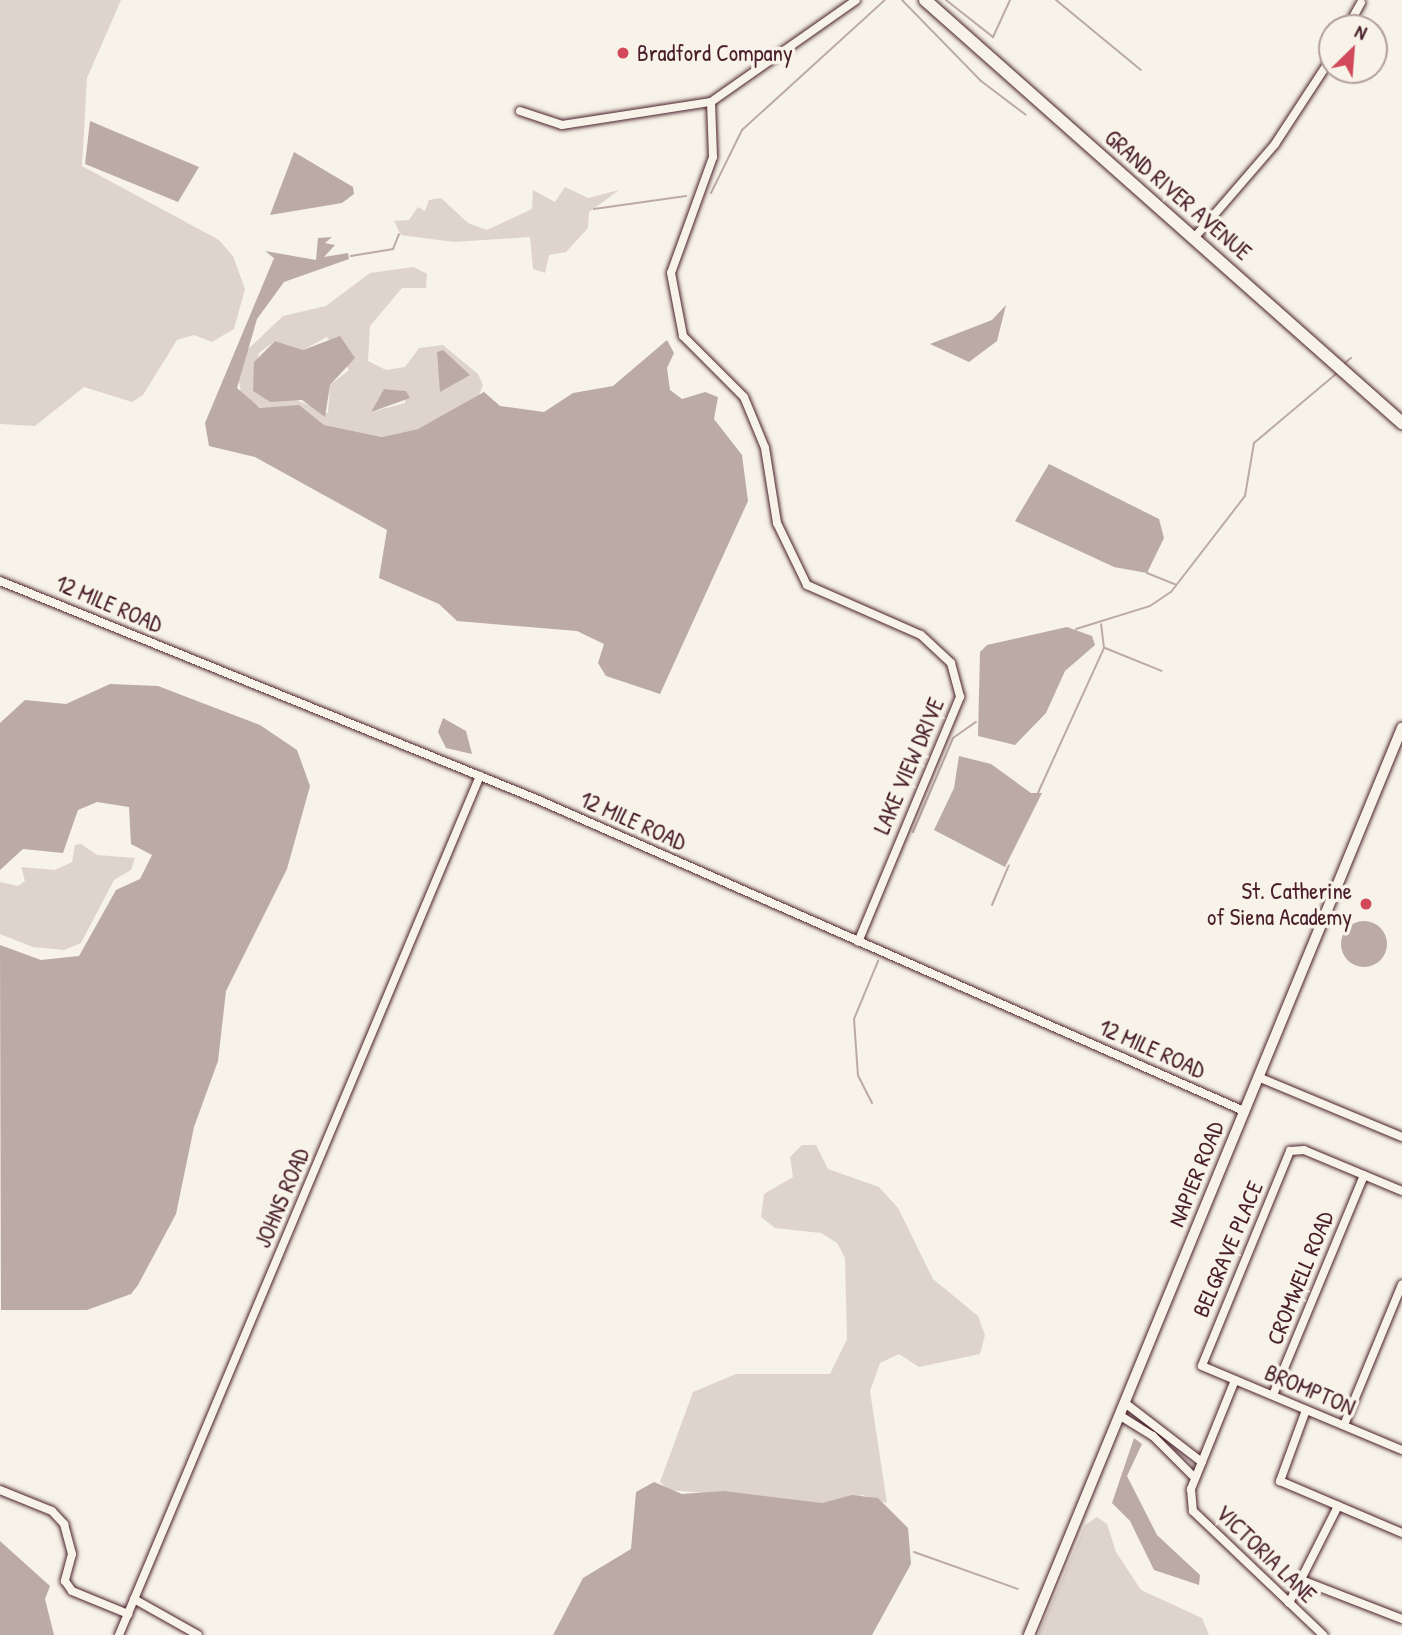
<!DOCTYPE html>
<style>
body{margin:0}
#map{position:relative;width:1402px;height:1635px;overflow:hidden;background:#f7f3e8;font-family:"Patrick Hand",sans-serif}
div>[style]{position:absolute}
.green>*{inset:0;background:#ded4cc}
.water>*{inset:0;background:#bcaaa7}
.round{border-radius:50%}
.stream>*{height:2px;margin:-1px;padding:0 1px;transform-origin:1px;border-radius:1px;background:#bcaaa7}
.roads{filter:drop-shadow(0 0 2px #4a1f2b) drop-shadow(0 0 2px #4a1f2b)}
.minor>*{height:8px;margin:-4px;padding:0 4px;transform-origin:4px;border-radius:4px;background:#f7f3e8}
.tertiary>*{height:10px;margin:-5px;padding:0 5px;transform-origin:5px;border-radius:5px;background:#f7f3e8}
.secondary>*{height:12px;margin:-6px;padding:0 6px;transform-origin:6px;border-radius:6px;background:#f7f3e8}
.dots>*{width:19px;height:19px;translate:-50% -50%;box-sizing:border-box;border:4px solid #f7f3e8;border-radius:50%}
span{translate:-50% -50%;white-space:nowrap;text-align:center;line-height:1.15;-webkit-text-stroke:7px #f7f3e8;paint-order:stroke}
.poi-label{font-size:23px;color:#4a1f2b}
.left{translate:0 -50%;text-align:left}
.right{translate:-100% -50%;text-align:right}
.street-label{font-size:23px;color:#4a1f2b}
.north{position:absolute;left:1318px;top:14px;width:70px;height:70px;box-sizing:border-box;background:#f7f3e8;border:2px solid #b29e9c;border-radius:50%;rotate:25deg;font-size:19px;font-weight:700;line-height:28px;text-align:center;color:#4a1f2b}
.north::after{content:'';display:block;margin:auto;width:24px;height:32px;background:#d1495b;clip-path:polygon(50% 0,100% 100%,50% 72%,0 100%)}
</style>
<div id="map">
<div class="green">
<div style="clip-path:polygon(0 0,121px 0,87px 78px,82px 166px,219px 240px,233px 256px,245px 289px,234px 329px,212px 342px,194px 335px,177px 340px,143px 395px,132px 402px,84px 387px,35px 426px,0 424px)"></div>
<div style="clip-path:polygon(565px 187px,588px 198px,619px 190px,589px 212px,588px 228px,566px 252px,549px 255px,545px 273px,533px 269px,530px 237px,454px 242px,401px 235px,394px 221px,409px 220px,418px 207px,425px 211px,429px 200px,441px 198px,468px 223px,487px 230px,532px 209px,533px 190px,555px 202px)"></div>
<div style="clip-path:polygon(evenodd,414px 267px,427px 274px,426px 288px,402px 288px,370px 326px,368px 361px,386px 370px,405px 367px,419px 348px,443px 345px,478px 374px,483px 385px,478px 398px,418px 429px,382px 437px,324px 425px,300px 408px,268px 412px,241px 395px,238px 373px,246px 351px,283px 316px,326px 306px,370px 273px,414px 267px,327px 337px,349px 370px,330px 385px,328px 413px,291px 398px,270px 402px,253px 391px,259px 353px,268px 346px,275px 341px,303px 350px,327px 337px,414px 267px,384px 389px,406px 391px,405px 403px,371px 412px,384px 389px)"></div>
<div style="clip-path:polygon(81px 844px,97px 855px,135px 858px,131px 870px,114px 880px,81px 943px,64px 950px,33px 947px,0 934px,0 882px,18px 886px,25px 881px,21px 867px,55px 870px,72px 862px,75px 845px)"></div>
<div style="clip-path:polygon(802px 1145px,816px 1145px,828px 1169px,879px 1187px,898px 1208px,933px 1279px,978px 1316px,985px 1335px,980px 1354px,919px 1367px,899px 1354px,880px 1363px,870px 1391px,887px 1503px,863px 1495px,822px 1503px,669px 1490px,660px 1482px,693px 1392px,736px 1374px,830px 1374px,847px 1339px,845px 1258px,837px 1243px,821px 1233px,775px 1228px,761px 1217px,764px 1194px,793px 1177px,790px 1157px)"></div>
<div style="clip-path:polygon(1097px 1517px,1107px 1524px,1116px 1552px,1141px 1590px,1202px 1618px,1209px 1635px,1038px 1635px,1085px 1525px)"></div>
</div>
<div class="water">
<div style="clip-path:polygon(90px 121px,199px 167px,178px 202px,85px 164px)"></div>
<div style="clip-path:polygon(294px 152px,353px 187px,354px 194px,342px 203px,270px 215px)"></div>
<div style="clip-path:polygon(332px 237px,325px 243px,335px 245px,324px 257px,348px 253px,349px 259px,284px 282px,257px 319px,237px 388px,260px 408px,299px 405px,324px 425px,382px 437px,418px 429px,484px 392px,500px 406px,544px 412px,573px 393px,613px 386px,667px 340px,674px 353px,667px 368px,670px 390px,682px 399px,705px 392px,718px 397px,714px 419px,742px 455px,748px 501px,660px 694px,606px 676px,598px 663px,604px 644px,577px 631px,457px 621px,439px 604px,379px 578px,387px 530px,255px 457px,209px 446px,205px 423px,274px 258px,265px 251px,316px 260px,318px 238px)"></div>
<div style="clip-path:polygon(1006px 305px,997px 341px,969px 362px,930px 344px,992px 320px)"></div>
<div style="clip-path:polygon(340px 336px,355px 358px,330px 385px,325px 417px,302px 400px,270px 402px,253px 391px,254px 362px,275px 341px,303px 350px)"></div>
<div style="clip-path:polygon(443px 350px,470px 375px,440px 392px,437px 352px)"></div>
<div style="clip-path:polygon(384px 389px,406px 391px,410px 398px,371px 412px)"></div>
<div style="clip-path:polygon(1049px 464px,1159px 519px,1164px 538px,1147px 573px,1114px 567px,1015px 521px)"></div>
<div style="clip-path:polygon(1067px 627px,1092px 636px,1095px 645px,1065px 671px,1046px 713px,1015px 745px,978px 736px,980px 652px,987px 645px)"></div>
<div style="clip-path:polygon(110px 684px,158px 686px,260px 725px,297px 750px,310px 786px,287px 869px,226px 991px,218px 1061px,194px 1127px,176px 1214px,138px 1285px,131px 1294px,87px 1310px,1px 1310px,0 945px,41px 960px,79px 956px,116px 890px,140px 879px,152px 855px,131px 844px,129px 807px,97px 802px,78px 810px,63px 853px,23px 849px,0 870px,0 723px,25px 700px,66px 704px)"></div>
<div style="clip-path:polygon(443px 718px,466px 731px,472px 754px,446px 748px,438px 732px)"></div>
<div style="clip-path:polygon(959px 756px,991px 764px,1031px 793px,1042px 793px,1005px 867px,934px 830px,954px 788px)"></div>
<div class="round" style="left:1341px;top:921px;width:46px;height:46px"></div>
<div style="clip-path:polygon(1134px 1438px,1142px 1444px,1127px 1476px,1157px 1535px,1200px 1575px,1199px 1585px,1154px 1570px,1130px 1521px,1112px 1503px)"></div>
<div style="clip-path:polygon(654px 1482px,682px 1494px,724px 1491px,822px 1503px,852px 1495px,878px 1498px,908px 1528px,911px 1564px,872px 1635px,553px 1635px,583px 1578px,631px 1549px,636px 1492px)"></div>
<div style="clip-path:polygon(0 1541px,50px 1586px,45px 1599px,54px 1635px,0 1635px)"></div>
</div>
<div class="stream">
<div style="left:902px;top:0;width:113px;rotate:45.7deg"></div>
<div style="left:981px;top:81px;width:56px;rotate:37.1deg"></div>
<div style="left:946px;top:0;width:60px;rotate:38.2deg"></div>
<div style="left:993px;top:37px;width:41px;rotate:-65.3deg"></div>
<div style="left:1056px;top:0;width:110px;rotate:39.5deg"></div>
<div style="left:711px;top:193px;width:70px;rotate:-63.8deg"></div>
<div style="left:742px;top:130px;width:193px;rotate:-42.3deg"></div>
<div style="left:594px;top:209px;width:93px;rotate:-8deg"></div>
<div style="left:351px;top:256px;width:43px;rotate:-9.5deg"></div>
<div style="left:393px;top:249px;width:16px;rotate:-68deg"></div>
<div style="left:1345px;top:363px;width:8px;rotate:-40deg"></div>
<div style="left:1147px;top:573px;width:31px;rotate:22deg"></div>
<div style="left:1076px;top:629px;width:77px;rotate:-17.3deg"></div>
<div style="left:1150px;top:606px;width:25px;rotate:-34deg"></div>
<div style="left:1171px;top:592px;width:121px;rotate:-52.4deg"></div>
<div style="left:1245px;top:496px;width:54px;rotate:-80.4deg"></div>
<div style="left:1254px;top:443px;width:109px;rotate:-40.1deg"></div>
<div style="left:1105px;top:648px;width:61px;rotate:22deg"></div>
<div style="left:1037px;top:795px;width:162px;rotate:-65.5deg"></div>
<div style="left:1104px;top:648px;width:24px;rotate:-97deg"></div>
<div style="left:913px;top:832px;width:102px;rotate:-66.9deg"></div>
<div style="left:953px;top:738px;width:28px;rotate:-35deg"></div>
<div style="left:992px;top:905px;width:43px;rotate:-67deg"></div>
<div style="left:872px;top:1103px;width:30px;rotate:-117deg"></div>
<div style="left:858px;top:1076px;width:57px;rotate:-94deg"></div>
<div style="left:854px;top:1019px;width:63px;rotate:-67.5deg"></div>
<div style="left:914px;top:1552px;width:110px;rotate:19.6deg"></div>
</div>
<div class="roads">
<div class="minor">
<div style="left:1347px;top:28px;width:29px;rotate:-61deg"></div>
<div style="left:711px;top:102px;width:55px;rotate:87.9deg"></div>
<div style="left:713px;top:157px;width:123px;rotate:109.9deg"></div>
<div style="left:671px;top:273px;width:64px;rotate:79.2deg"></div>
<div style="left:683px;top:336px;width:86px;rotate:45deg"></div>
<div style="left:744px;top:397px;width:55px;rotate:67.6deg"></div>
<div style="left:765px;top:448px;width:76px;rotate:80.9deg"></div>
<div style="left:777px;top:523px;width:69px;rotate:64.2deg"></div>
<div style="left:807px;top:585px;width:124px;rotate:23.7deg"></div>
<div style="left:921px;top:635px;width:41px;rotate:43deg"></div>
<div style="left:951px;top:663px;width:35px;rotate:75deg"></div>
<div style="left:960px;top:697px;width:265px;rotate:112.6deg"></div>
<div style="left:520px;top:111px;width:44px;rotate:18.4deg"></div>
<div style="left:562px;top:125px;width:151px;rotate:-8.8deg"></div>
<div style="left:711px;top:102px;width:177px;rotate:-35.1deg"></div>
<div style="left:1194px;top:238px;width:124px;rotate:-49.2deg"></div>
<div style="left:1275px;top:144px;width:104px;rotate:-56.8deg"></div>
<div style="left:0;top:581px;width:576px;rotate:22.12deg"></div>
<div style="left:534px;top:798px;width:776px;rotate:23.79deg"></div>
<div style="left:1258px;top:1077px;width:156px;rotate:22.6deg"></div>
<div style="left:1402px;top:1191px;width:106px;rotate:-157.3deg"></div>
<div style="left:1304px;top:1150px;width:14px;rotate:176deg"></div>
<div style="left:1290px;top:1151px;width:232px;rotate:112.3deg"></div>
<div style="left:1202px;top:1366px;width:217px;rotate:22.8deg"></div>
<div style="left:1235px;top:1380px;width:118px;rotate:112deg"></div>
<div style="left:1191px;top:1489px;width:22px;rotate:85deg"></div>
<div style="left:1193px;top:1511px;width:180px;rotate:43.6deg"></div>
<div style="left:1273px;top:1395px;width:238px;rotate:-67.5deg"></div>
<div style="left:1125px;top:1403px;width:97px;rotate:37.5deg"></div>
<div style="left:1306px;top:1410px;width:76px;rotate:110.1deg"></div>
<div style="left:1280px;top:1481px;width:133px;rotate:23.1deg"></div>
<div style="left:1119px;top:1415px;width:40px;rotate:32deg"></div>
<div style="left:1153px;top:1436px;width:59px;rotate:45deg"></div>
<div style="left:1344px;top:1425px;width:152px;rotate:-67.6deg"></div>
<div style="left:0;top:1490px;width:56px;rotate:22deg"></div>
<div style="left:52px;top:1511px;width:18px;rotate:47deg"></div>
<div style="left:64px;top:1524px;width:31px;rotate:75deg"></div>
<div style="left:72px;top:1554px;width:28px;rotate:105deg"></div>
<div style="left:65px;top:1581px;width:12px;rotate:55deg"></div>
<div style="left:72px;top:1591px;width:61px;rotate:22.3deg"></div>
<div style="left:1304px;top:1581px;width:105px;rotate:21.2deg"></div>
<div style="left:134px;top:1599px;width:73px;rotate:29.4deg"></div>
<div style="left:1289px;top:1603px;width:109px;rotate:-63.2deg"></div>
<div style="left:119px;top:1635px;width:932px;rotate:-67.21deg"></div>
</div>
<div class="tertiary">
<div style="left:1029px;top:1635px;width:981px;rotate:-67.65deg"></div>
</div>
<div class="secondary">
<div style="left:925px;top:0;width:638px;rotate:41.57deg"></div>
</div>
</div>
<div class="dots">
<div style="left:623px;top:53px;background:#d1495b"></div>
<div style="left:1366px;top:904px;background:#d1495b"></div>
</div>
<div class="poi-label">
<span class="left" style="left:637px;top:53px">Bradford Company</span>
<span class="right" style="left:1352px;top:904px">St. Catherine<br>of Siena Academy</span>
</div>
<div class="street-label">
<span style="left:1178px;top:195px;rotate:41deg">GRAND RIVER AVENUE</span>
<span style="left:109px;top:604px;rotate:23deg">12 MILE ROAD</span>
<span style="left:909px;top:766px;rotate:-67deg">LAKE VIEW DRIVE</span>
<span style="left:633px;top:821px;rotate:24deg">12 MILE ROAD</span>
<span style="left:1152px;top:1049px;rotate:24deg">12 MILE ROAD</span>
<span style="left:1196px;top:1174px;rotate:-68deg">NAPIER ROAD</span>
<span style="left:282px;top:1198px;rotate:-67deg">JOHNS ROAD</span>
<span style="left:1228px;top:1249px;rotate:-67deg">BELGRAVE PLACE</span>
<span style="left:1300px;top:1278px;rotate:-68deg">CROMWELL ROAD</span>
<span style="left:1310px;top:1390px;rotate:23deg">BROMPTON</span>
<span style="left:1266px;top:1554px;rotate:44deg">VICTORIA LANE</span>
</div>
<div class="north">N</div>
</div>
